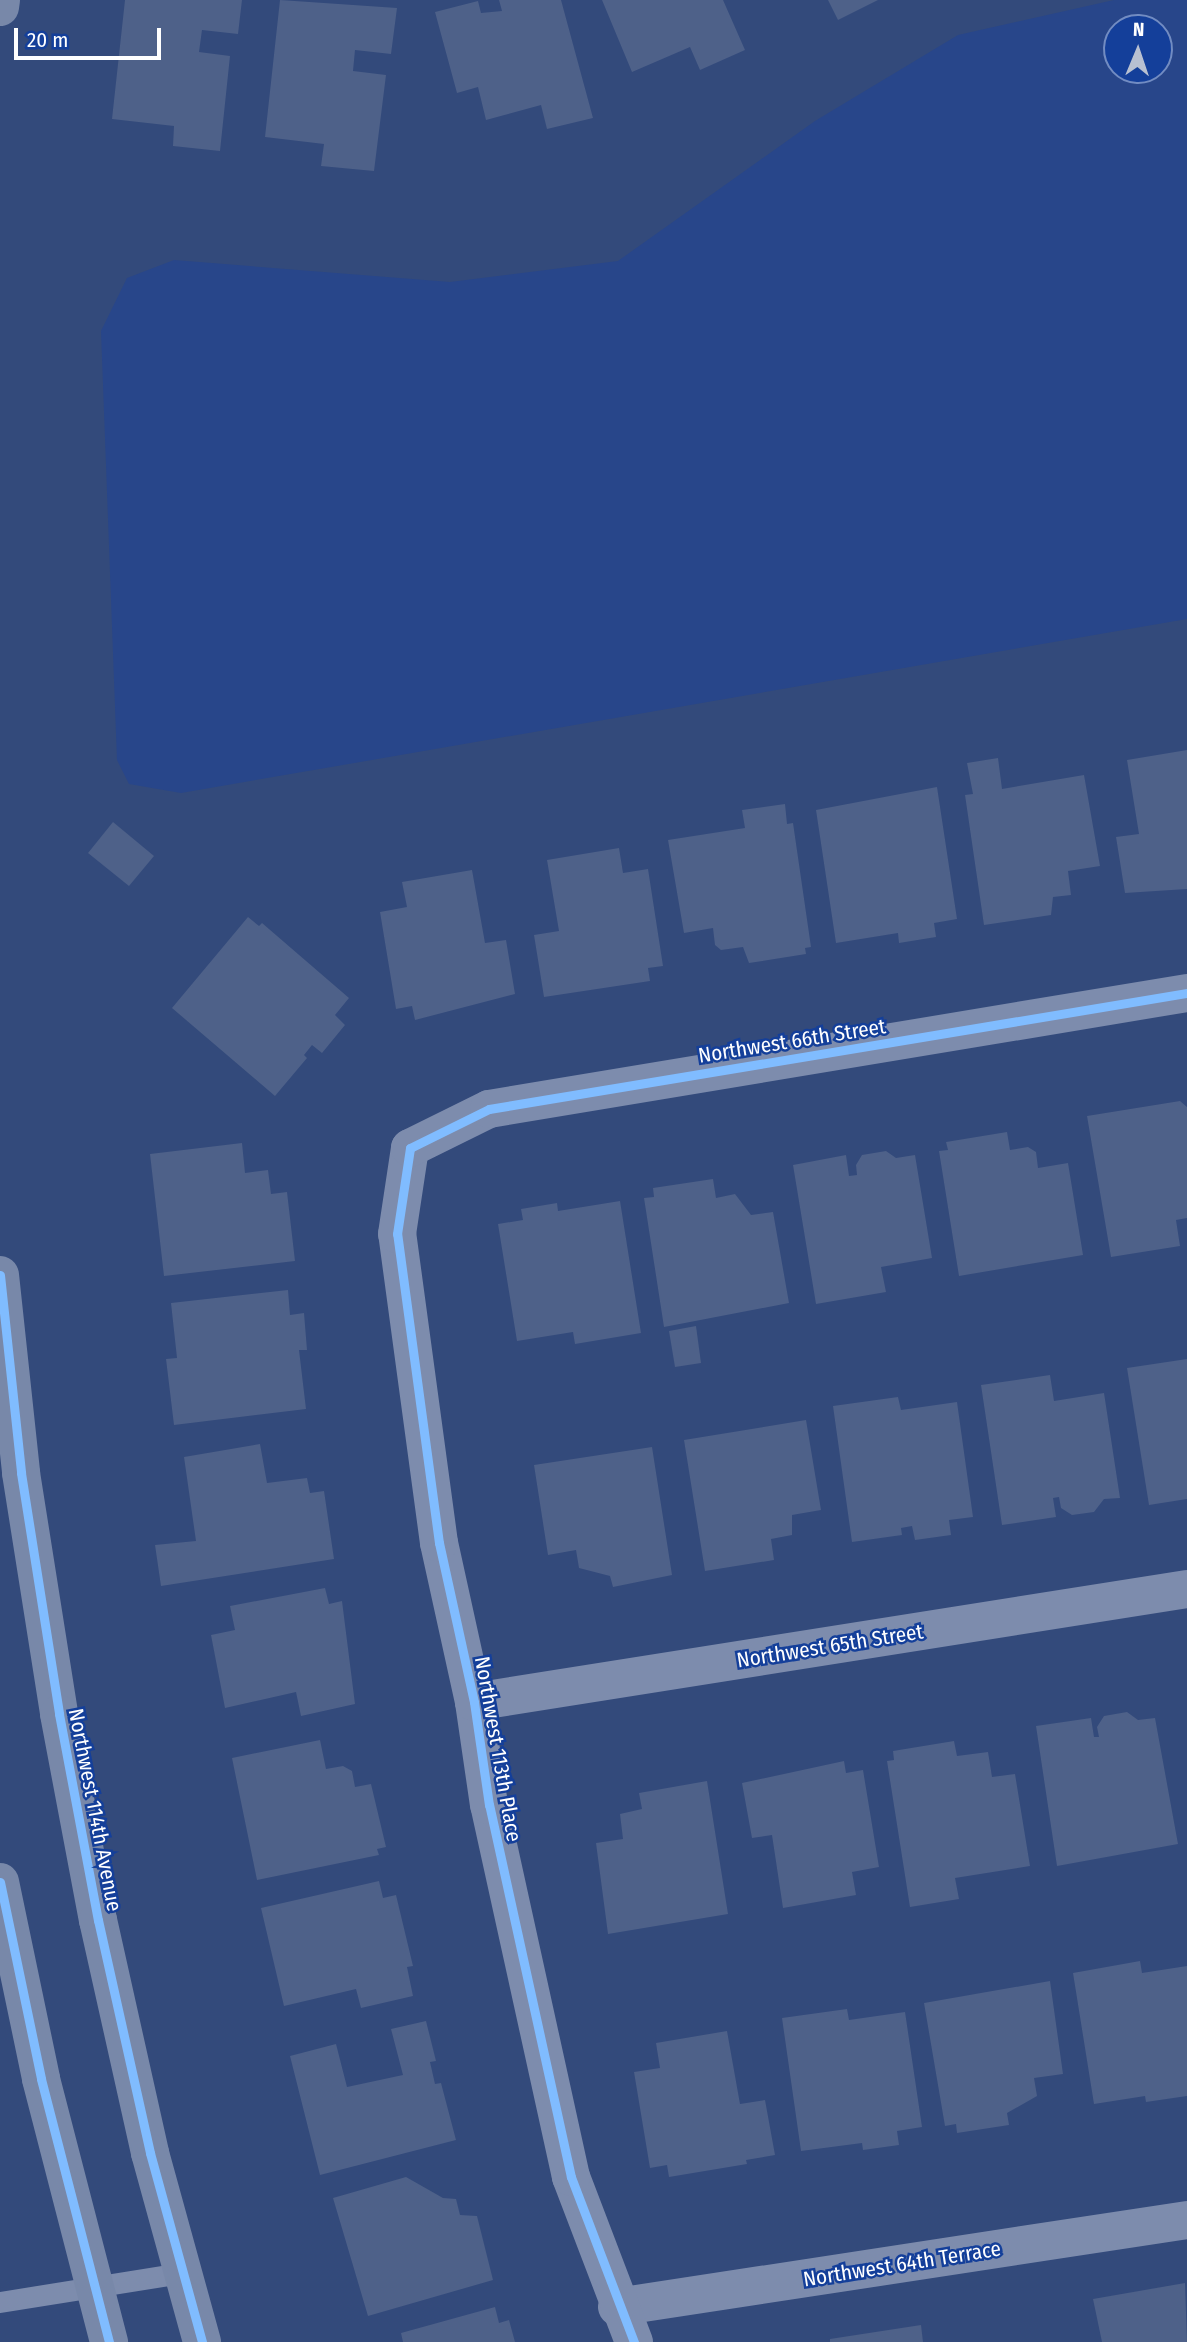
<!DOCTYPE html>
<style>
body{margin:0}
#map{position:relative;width:1187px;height:2342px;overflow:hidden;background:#334a7b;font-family:"Fira Sans Condensed",sans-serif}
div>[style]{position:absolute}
.water>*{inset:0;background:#28468a}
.building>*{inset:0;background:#4e6189}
.lane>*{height:21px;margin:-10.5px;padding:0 10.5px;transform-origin:10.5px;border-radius:10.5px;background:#7d8cad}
.street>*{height:38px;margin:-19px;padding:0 19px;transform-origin:19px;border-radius:19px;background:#7d8cad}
.secondary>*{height:38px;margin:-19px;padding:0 19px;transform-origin:19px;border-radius:19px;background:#7888a9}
.cycleway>*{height:9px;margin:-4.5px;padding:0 4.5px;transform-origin:4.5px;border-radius:4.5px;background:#80bcff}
span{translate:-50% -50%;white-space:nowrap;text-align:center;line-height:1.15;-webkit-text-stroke:5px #143f9a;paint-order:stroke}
.street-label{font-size:21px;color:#fff}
.north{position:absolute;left:1103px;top:14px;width:70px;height:70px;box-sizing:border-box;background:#143f9a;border:2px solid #728cc2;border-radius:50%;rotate:2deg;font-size:19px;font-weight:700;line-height:28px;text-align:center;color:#fff}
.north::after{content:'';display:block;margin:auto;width:24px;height:32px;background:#b8c0d1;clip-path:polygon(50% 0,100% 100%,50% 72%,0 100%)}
.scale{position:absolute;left:14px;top:28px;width:147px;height:32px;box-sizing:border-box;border:4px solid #fff;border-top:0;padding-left:9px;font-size:21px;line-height:24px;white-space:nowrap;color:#fff;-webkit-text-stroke:5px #143f9a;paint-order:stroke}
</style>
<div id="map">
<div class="water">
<div style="clip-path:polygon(evenodd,1114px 0,1187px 0,1187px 619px,181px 793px,129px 784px,117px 760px,101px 331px,127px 278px,174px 260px,450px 282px,618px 261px,815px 121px,958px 35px,1114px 0,1117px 28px,1159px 28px,1159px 70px,1117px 70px,1117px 28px)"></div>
</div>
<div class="building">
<div style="clip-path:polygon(125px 0,242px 0,238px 34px,202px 30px,199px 52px,230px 56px,220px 151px,173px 146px,174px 126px,112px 119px)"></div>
<div style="clip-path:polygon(280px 0,397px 8px,391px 54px,355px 50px,353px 71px,386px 75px,374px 171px,321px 166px,324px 144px,265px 137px)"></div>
<div style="clip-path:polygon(499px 0,561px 0,593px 118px,547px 129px,541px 105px,486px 120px,478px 87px,457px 93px,435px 12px,478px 1px,481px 13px,502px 11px)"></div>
<div style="clip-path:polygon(602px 0,723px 0,745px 50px,700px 70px,690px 47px,632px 72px)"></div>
<div style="clip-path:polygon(828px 0,878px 0,838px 20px)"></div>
<div style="clip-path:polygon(1187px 750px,1187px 889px,1125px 893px,1116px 837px,1139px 834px,1127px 760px)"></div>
<div style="clip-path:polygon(998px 758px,1002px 789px,1084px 775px,1100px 866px,1068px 871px,1071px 895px,1053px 897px,1051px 915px,984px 925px,965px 795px,973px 794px,967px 763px)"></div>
<div style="clip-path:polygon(937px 787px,957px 919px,934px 923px,936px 937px,899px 943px,898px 933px,836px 943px,816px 810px)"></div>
<div style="clip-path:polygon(785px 804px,787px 824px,793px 823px,811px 947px,805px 948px,806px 954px,749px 963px,743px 947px,721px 950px,715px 945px,713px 928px,684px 933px,668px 840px,745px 828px,742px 810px)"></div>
<div style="clip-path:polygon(113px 822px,154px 856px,129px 886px,88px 853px)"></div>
<div style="clip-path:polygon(619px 848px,623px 873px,648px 869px,663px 966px,648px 968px,650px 981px,544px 997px,534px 935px,559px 931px,547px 860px)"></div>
<div style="clip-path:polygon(472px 870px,485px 943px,506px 940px,515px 994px,415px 1020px,412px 1006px,396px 1009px,380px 912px,407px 907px,402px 882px)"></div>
<div style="clip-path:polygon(248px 917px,259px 926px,262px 923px,349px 998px,335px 1015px,345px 1025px,322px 1053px,312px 1045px,304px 1055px,307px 1058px,275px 1096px,172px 1008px)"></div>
<div style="clip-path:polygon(1180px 1101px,1187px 1107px,1187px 1218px,1176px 1220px,1180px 1246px,1111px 1257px,1087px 1116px)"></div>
<div style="clip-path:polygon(1007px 1132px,1010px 1150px,1028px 1147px,1036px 1152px,1038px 1168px,1068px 1163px,1083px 1255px,959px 1276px,939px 1151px,948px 1150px,946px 1142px)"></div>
<div style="clip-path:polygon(242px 1143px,245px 1173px,268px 1170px,271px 1194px,287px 1192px,295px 1261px,164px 1276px,150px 1154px)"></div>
<div style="clip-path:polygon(886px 1151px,896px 1158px,915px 1155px,932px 1258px,881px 1267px,886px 1292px,816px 1304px,793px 1165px,846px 1155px,849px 1176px,857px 1175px,856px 1165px,862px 1155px)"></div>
<div style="clip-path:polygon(713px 1179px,716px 1198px,735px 1194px,751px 1215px,773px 1212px,789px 1303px,664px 1327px,644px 1198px,654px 1197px,653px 1188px)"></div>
<div style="clip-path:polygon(620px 1201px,641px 1333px,575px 1344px,573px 1332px,517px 1341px,498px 1224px,523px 1220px,521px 1209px,557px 1203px,558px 1211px)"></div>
<div style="clip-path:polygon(288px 1290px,290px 1315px,304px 1313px,307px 1350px,299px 1350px,306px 1409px,174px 1425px,166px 1359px,177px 1358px,171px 1303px)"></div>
<div style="clip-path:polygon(696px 1326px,701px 1363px,675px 1367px,669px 1331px)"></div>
<div style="clip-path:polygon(1187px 1359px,1187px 1499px,1149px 1505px,1127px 1368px)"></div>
<div style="clip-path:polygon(1050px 1375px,1054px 1401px,1104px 1393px,1120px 1498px,1104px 1499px,1094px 1512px,1072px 1515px,1061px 1508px,1059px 1497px,1053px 1498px,1056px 1517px,1002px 1525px,981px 1385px)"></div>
<div style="clip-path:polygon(898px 1397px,901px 1410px,957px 1402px,973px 1517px,949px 1520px,951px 1535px,915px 1540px,912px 1526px,901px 1528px,902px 1535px,852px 1542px,833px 1406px)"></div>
<div style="clip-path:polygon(806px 1420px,821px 1510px,792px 1515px,792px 1535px,771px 1539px,774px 1560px,705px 1571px,684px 1440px)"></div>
<div style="clip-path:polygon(260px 1444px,267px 1483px,307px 1478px,310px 1493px,324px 1491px,334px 1559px,161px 1586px,155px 1545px,196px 1541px,184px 1457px)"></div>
<div style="clip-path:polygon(652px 1447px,672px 1575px,613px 1587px,610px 1576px,579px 1568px,576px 1550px,548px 1555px,534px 1465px)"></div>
<div style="clip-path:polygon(325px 1588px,329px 1604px,342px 1601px,355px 1704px,301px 1716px,296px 1692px,225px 1708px,211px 1635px,235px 1630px,230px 1606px)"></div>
<div style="clip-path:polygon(1127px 1712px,1138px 1720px,1155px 1718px,1178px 1844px,1057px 1866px,1036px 1726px,1091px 1718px,1094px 1737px,1099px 1737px,1097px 1727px,1104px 1716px)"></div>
<div style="clip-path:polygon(320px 1740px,326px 1769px,343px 1766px,352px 1771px,355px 1787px,371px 1784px,386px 1847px,377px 1849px,379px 1855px,257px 1880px,232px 1758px)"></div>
<div style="clip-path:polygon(954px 1741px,957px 1756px,988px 1752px,992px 1777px,1015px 1774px,1030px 1866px,955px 1878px,959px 1899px,910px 1907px,887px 1761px,894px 1760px,893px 1751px)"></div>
<div style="clip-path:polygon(844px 1761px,846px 1773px,863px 1770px,879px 1867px,852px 1872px,856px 1895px,783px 1908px,772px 1835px,752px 1838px,742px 1783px)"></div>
<div style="clip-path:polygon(707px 1781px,728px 1914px,608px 1934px,596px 1843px,623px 1839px,620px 1814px,642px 1809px,639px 1793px)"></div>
<div style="clip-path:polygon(379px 1881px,383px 1898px,396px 1895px,413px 1966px,407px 1967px,413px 1996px,361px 2008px,356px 1989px,284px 2006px,261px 1908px)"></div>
<div style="clip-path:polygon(1140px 1961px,1142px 1973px,1187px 1966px,1187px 2096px,1146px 2102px,1145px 2096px,1094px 2104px,1073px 1973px)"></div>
<div style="clip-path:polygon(1050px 1981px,1063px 2074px,1034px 2078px,1037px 2096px,1007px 2113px,1009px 2125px,957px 2133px,956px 2124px,945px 2126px,924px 2003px)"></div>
<div style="clip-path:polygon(847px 2009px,849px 2020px,905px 2012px,922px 2127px,897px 2131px,899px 2145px,863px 2150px,862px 2143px,801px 2151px,782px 2018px)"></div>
<div style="clip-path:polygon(426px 2021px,436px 2061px,430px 2062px,435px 2084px,441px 2083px,456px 2140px,320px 2175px,290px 2056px,336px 2044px,347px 2087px,403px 2075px,391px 2029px)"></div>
<div style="clip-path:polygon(727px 2031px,740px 2104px,765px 2100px,775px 2155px,746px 2160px,747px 2164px,669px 2177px,667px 2165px,650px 2168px,634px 2072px,660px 2068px,656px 2043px)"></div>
<div style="clip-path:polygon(406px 2177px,443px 2198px,456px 2199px,460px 2215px,477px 2216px,493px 2280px,368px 2316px,333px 2198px)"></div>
<div style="clip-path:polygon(1185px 2283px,1187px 2342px,1102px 2342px,1093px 2299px)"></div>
<div style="clip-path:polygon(495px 2307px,499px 2323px,509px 2320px,515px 2342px,403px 2342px,401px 2333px)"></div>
<div style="clip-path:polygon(921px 2325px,923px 2342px,830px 2342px,830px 2339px)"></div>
</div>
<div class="lane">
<div style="left:0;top:2302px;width:184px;rotate:-9.1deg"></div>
</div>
<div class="street">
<div style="left:474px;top:1702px;width:722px;rotate:-9.01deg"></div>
<div style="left:617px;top:2307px;width:577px;rotate:-8.68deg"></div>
<div style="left:634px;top:2342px;width:177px;rotate:-110.9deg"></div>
<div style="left:571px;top:2177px;width:381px;rotate:-102.4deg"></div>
<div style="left:489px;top:1805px;width:104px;rotate:-98.3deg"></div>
<div style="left:474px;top:1702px;width:163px;rotate:-102.4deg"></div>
<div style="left:439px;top:1543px;width:312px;rotate:-97.7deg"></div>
<div style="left:397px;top:1234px;width:87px;rotate:-81.4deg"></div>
<div style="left:410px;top:1148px;width:88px;rotate:-26.3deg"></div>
<div style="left:489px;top:1109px;width:708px;rotate:-9.44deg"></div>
</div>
<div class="secondary">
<div style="left:0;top:7px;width:7px;rotate:-82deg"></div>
<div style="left:0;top:1275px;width:199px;rotate:83.9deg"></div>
<div style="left:21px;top:1473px;width:244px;rotate:81deg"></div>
<div style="left:59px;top:1714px;width:210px;rotate:79.3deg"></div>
<div style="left:98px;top:1920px;width:239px;rotate:77.4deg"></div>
<div style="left:150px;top:2153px;width:196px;rotate:74.6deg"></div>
<div style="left:0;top:1882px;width:201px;rotate:78.2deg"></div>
<div style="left:41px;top:2079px;width:272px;rotate:75.5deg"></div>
</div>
<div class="cycleway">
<div style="left:0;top:1275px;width:199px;rotate:83.9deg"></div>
<div style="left:21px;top:1473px;width:244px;rotate:81deg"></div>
<div style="left:59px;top:1714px;width:210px;rotate:79.3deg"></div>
<div style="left:98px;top:1920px;width:239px;rotate:77.4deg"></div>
<div style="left:150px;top:2153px;width:196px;rotate:74.6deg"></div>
<div style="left:0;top:1882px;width:201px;rotate:78.2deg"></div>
<div style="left:41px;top:2079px;width:272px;rotate:75.5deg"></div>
<div style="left:634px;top:2342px;width:177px;rotate:-110.9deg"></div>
<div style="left:571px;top:2177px;width:381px;rotate:-102.4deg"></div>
<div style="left:489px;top:1805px;width:104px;rotate:-98.3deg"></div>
<div style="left:474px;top:1702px;width:163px;rotate:-102.4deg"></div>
<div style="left:439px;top:1543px;width:312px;rotate:-97.7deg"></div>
<div style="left:397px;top:1234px;width:87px;rotate:-81.4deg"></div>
<div style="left:410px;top:1148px;width:88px;rotate:-26.3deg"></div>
<div style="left:489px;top:1109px;width:708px;rotate:-9.44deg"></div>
</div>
<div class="street-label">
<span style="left:792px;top:1041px;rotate:-9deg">Northwest 66th Street</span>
<span style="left:830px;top:1646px;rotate:-9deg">Northwest 65th Street</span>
<span style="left:498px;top:1749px;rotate:80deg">Northwest 113th Place</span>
<span style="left:95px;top:1810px;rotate:79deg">Northwest 114th Avenue</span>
<span style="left:902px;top:2264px;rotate:-9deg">Northwest 64th Terrace</span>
</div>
<div class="north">N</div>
<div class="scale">20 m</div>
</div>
